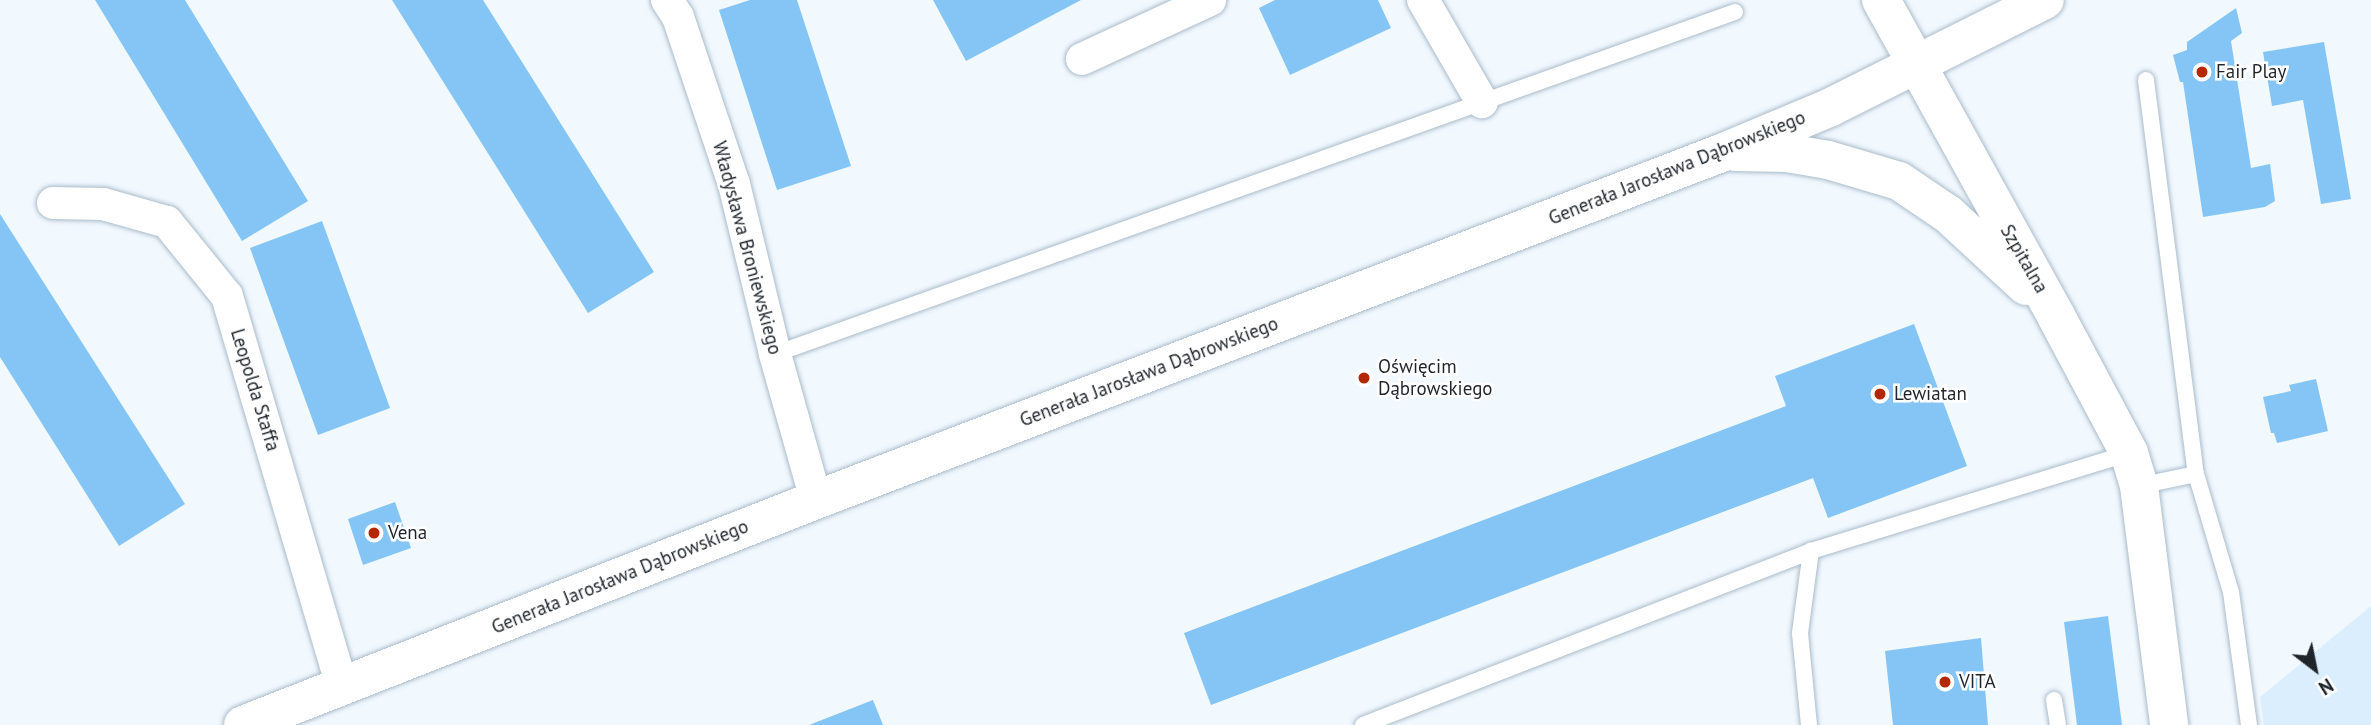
<!DOCTYPE html>
<meta charset="utf-8">
<style>
body{margin:0}
#map{position:relative;width:2371px;height:725px;overflow:hidden;background:#f1f8fe;font-family:"PT Sans",sans-serif}
div>[style]{position:absolute}
.built>*{inset:0;background:#daeefe}
.building>*{inset:0;background:#84c5f6}
.roads{filter:drop-shadow(0 0 2px #aabcca) drop-shadow(0 0 2px #aabcca)}
.lane>*{height:16px;margin:-8px;padding:0 8px;transform-origin:8px;border-radius:8px;background:#fff}
.street>*{height:32px;margin:-16px;padding:0 16px;transform-origin:16px;border-radius:16px;background:#fff}
.secondary>*{height:38px;margin:-19px;padding:0 19px;transform-origin:19px;border-radius:19px;background:#fff}
.dots>*{width:19px;height:19px;translate:-50% -50%;box-sizing:border-box;border:4px solid #fff;border-radius:50%}
span{translate:-50% -50%;white-space:nowrap;text-align:center;line-height:1.15;-webkit-text-stroke:5px #fff;paint-order:stroke}
.poi-label{font-size:19px;color:#1f252b}
.left{translate:0 -50%;text-align:left}
.street-label{font-size:19px;color:#1f252b}
.north{position:absolute;left:2280px;top:634px;width:70px;height:70px;-webkit-text-stroke:5px #fff;paint-order:stroke;rotate:148deg;font-size:19px;font-weight:700;line-height:28px;text-align:center;color:#1f252b}
.north::after{content:'';display:block;margin:auto;width:24px;height:32px;background:#1f252b;clip-path:polygon(50% 0,100% 100%,50% 72%,0 100%)}
</style>
<div id="map">
<div class="built">
<div style="clip-path:polygon(2371px 606px,2371px 725px,2264px 725px,2260px 697px)"></div>
</div>
<div class="building">
<div style="clip-path:polygon(95px 0,185px 0,308px 201px,242px 241px)"></div>
<div style="clip-path:polygon(392px 0,483px 0,654px 272px,588px 313px)"></div>
<div style="clip-path:polygon(750px 0,797px 0,851px 166px,777px 190px,719px 10px)"></div>
<div style="clip-path:polygon(933px 0,1081px 0,966px 61px)"></div>
<div style="clip-path:polygon(1275px 0,1378px 0,1391px 28px,1290px 75px,1259px 8px)"></div>
<div style="clip-path:polygon(2236px 8px,2242px 33px,2231px 41px,2251px 168px,2270px 164px,2275px 201px,2265px 207px,2203px 217px,2183px 82px,2180px 82px,2173px 55px,2187px 50px,2187px 42px)"></div>
<div style="clip-path:polygon(2324px 42px,2351px 199px,2321px 204px,2303px 100px,2272px 106px,2263px 52px)"></div>
<div style="clip-path:polygon(0 214px,185px 504px,119px 546px,0 357px)"></div>
<div style="clip-path:polygon(322px 221px,390px 408px,318px 435px,250px 248px)"></div>
<div style="clip-path:polygon(1914px 324px,1967px 466px,1828px 518px,1813px 478px,1211px 705px,1184px 633px,1786px 406px,1775px 376px)"></div>
<div style="clip-path:polygon(2316px 379px,2328px 431px,2277px 443px,2274px 433px,2271px 433px,2263px 397px,2291px 391px,2289px 385px)"></div>
<div style="clip-path:polygon(395px 502px,411px 548px,363px 565px,348px 519px)"></div>
<div style="clip-path:polygon(2108px 616px,2122px 725px,2077px 725px,2064px 622px)"></div>
<div style="clip-path:polygon(1981px 638px,1988px 725px,1893px 725px,1885px 651px)"></div>
<div style="clip-path:polygon(873px 700px,883px 725px,809px 725px)"></div>
</div>
<div class="roads">
<div class="lane">
<div style="left:2146px;top:80px;width:397px;rotate:82.8deg"></div>
<div style="left:2196px;top:474px;width:123px;rotate:73.5deg"></div>
<div style="left:2231px;top:592px;width:134px;rotate:82.3deg"></div>
<div style="left:775px;top:354px;width:1019px;rotate:-19.61deg"></div>
<div style="left:2139px;top:486px;width:58px;rotate:-11.9deg"></div>
<div style="left:2054px;top:700px;width:25px;rotate:81deg"></div>
<div style="left:1363px;top:725px;width:481px;rotate:-21.2deg"></div>
<div style="left:1811px;top:551px;width:333px;rotate:-17.1deg"></div>
<div style="left:1809px;top:725px;width:92px;rotate:-95.6deg"></div>
<div style="left:1800px;top:633px;width:83px;rotate:-82.4deg"></div>
</div>
<div class="street">
<div style="left:667px;top:0;width:20px;rotate:57deg"></div>
<div style="left:678px;top:17px;width:176px;rotate:71.5deg"></div>
<div style="left:734px;top:184px;width:175px;rotate:76.4deg"></div>
<div style="left:775px;top:354px;width:152px;rotate:74.3deg"></div>
<div style="left:1423px;top:0;width:118px;rotate:60deg"></div>
<div style="left:1082px;top:59px;width:141px;rotate:-24.7deg"></div>
<div style="left:53px;top:203px;width:50px;rotate:1.1deg"></div>
<div style="left:103px;top:204px;width:66px;rotate:15.7deg"></div>
<div style="left:167px;top:222px;width:95px;rotate:51deg"></div>
<div style="left:227px;top:296px;width:407px;rotate:73.6deg"></div>
</div>
<div class="secondary">
<div style="left:1881px;top:0;width:361px;rotate:61deg"></div>
<div style="left:2056px;top:316px;width:155px;rotate:61.9deg"></div>
<div style="left:2129px;top:453px;width:34px;rotate:73deg"></div>
<div style="left:2139px;top:486px;width:241px;rotate:82.8deg"></div>
<div style="left:1736px;top:152px;width:51px;rotate:1.1deg"></div>
<div style="left:1787px;top:153px;width:42px;rotate:9.7deg"></div>
<div style="left:1828px;top:160px;width:74px;rotate:16.5deg"></div>
<div style="left:1899px;top:181px;width:59px;rotate:34deg"></div>
<div style="left:1948px;top:214px;width:106px;rotate:42.7deg"></div>
<div style="left:243px;top:725px;width:616px;rotate:-21.44deg"></div>
<div style="left:816px;top:500px;width:972px;rotate:-20.97deg"></div>
<div style="left:1724px;top:152px;width:116px;rotate:-22.8deg"></div>
<div style="left:1831px;top:107px;width:239px;rotate:-26.6deg"></div>
</div>
</div>
<div class="dots">
<div style="left:2202px;top:72px;background:#b32703"></div>
<div style="left:1364px;top:378px;background:#b32703"></div>
<div style="left:1880px;top:394px;background:#b32703"></div>
<div style="left:374px;top:533px;background:#b32703"></div>
<div style="left:1945px;top:682px;background:#b32703"></div>
</div>
<div class="poi-label">
<span class="left" style="left:2216px;top:72px">Fair Play</span>
<span class="left" style="left:1378px;top:378px">Oświęcim<br>Dąbrowskiego</span>
<span class="left" style="left:1894px;top:394px">Lewiatan</span>
<span class="left" style="left:388px;top:533px">Vena</span>
<span class="left" style="left:1959px;top:682px">VITA</span>
</div>
<div class="street-label">
<span style="left:1677px;top:168px;rotate:-22deg">Generała Jarosława Dąbrowskiego</span>
<span style="left:747px;top:248px;rotate:75deg">Władysława Broniewskiego</span>
<span style="left:2024px;top:259px;rotate:60deg">Szpitalna</span>
<span style="left:1149px;top:372px;rotate:-21deg">Generała Jarosława Dąbrowskiego</span>
<span style="left:255px;top:390px;rotate:73deg">Leopolda Staffa</span>
<span style="left:620px;top:577px;rotate:-22deg">Generała Jarosława Dąbrowskiego</span>
</div>
<div class="north">N</div>
</div>
